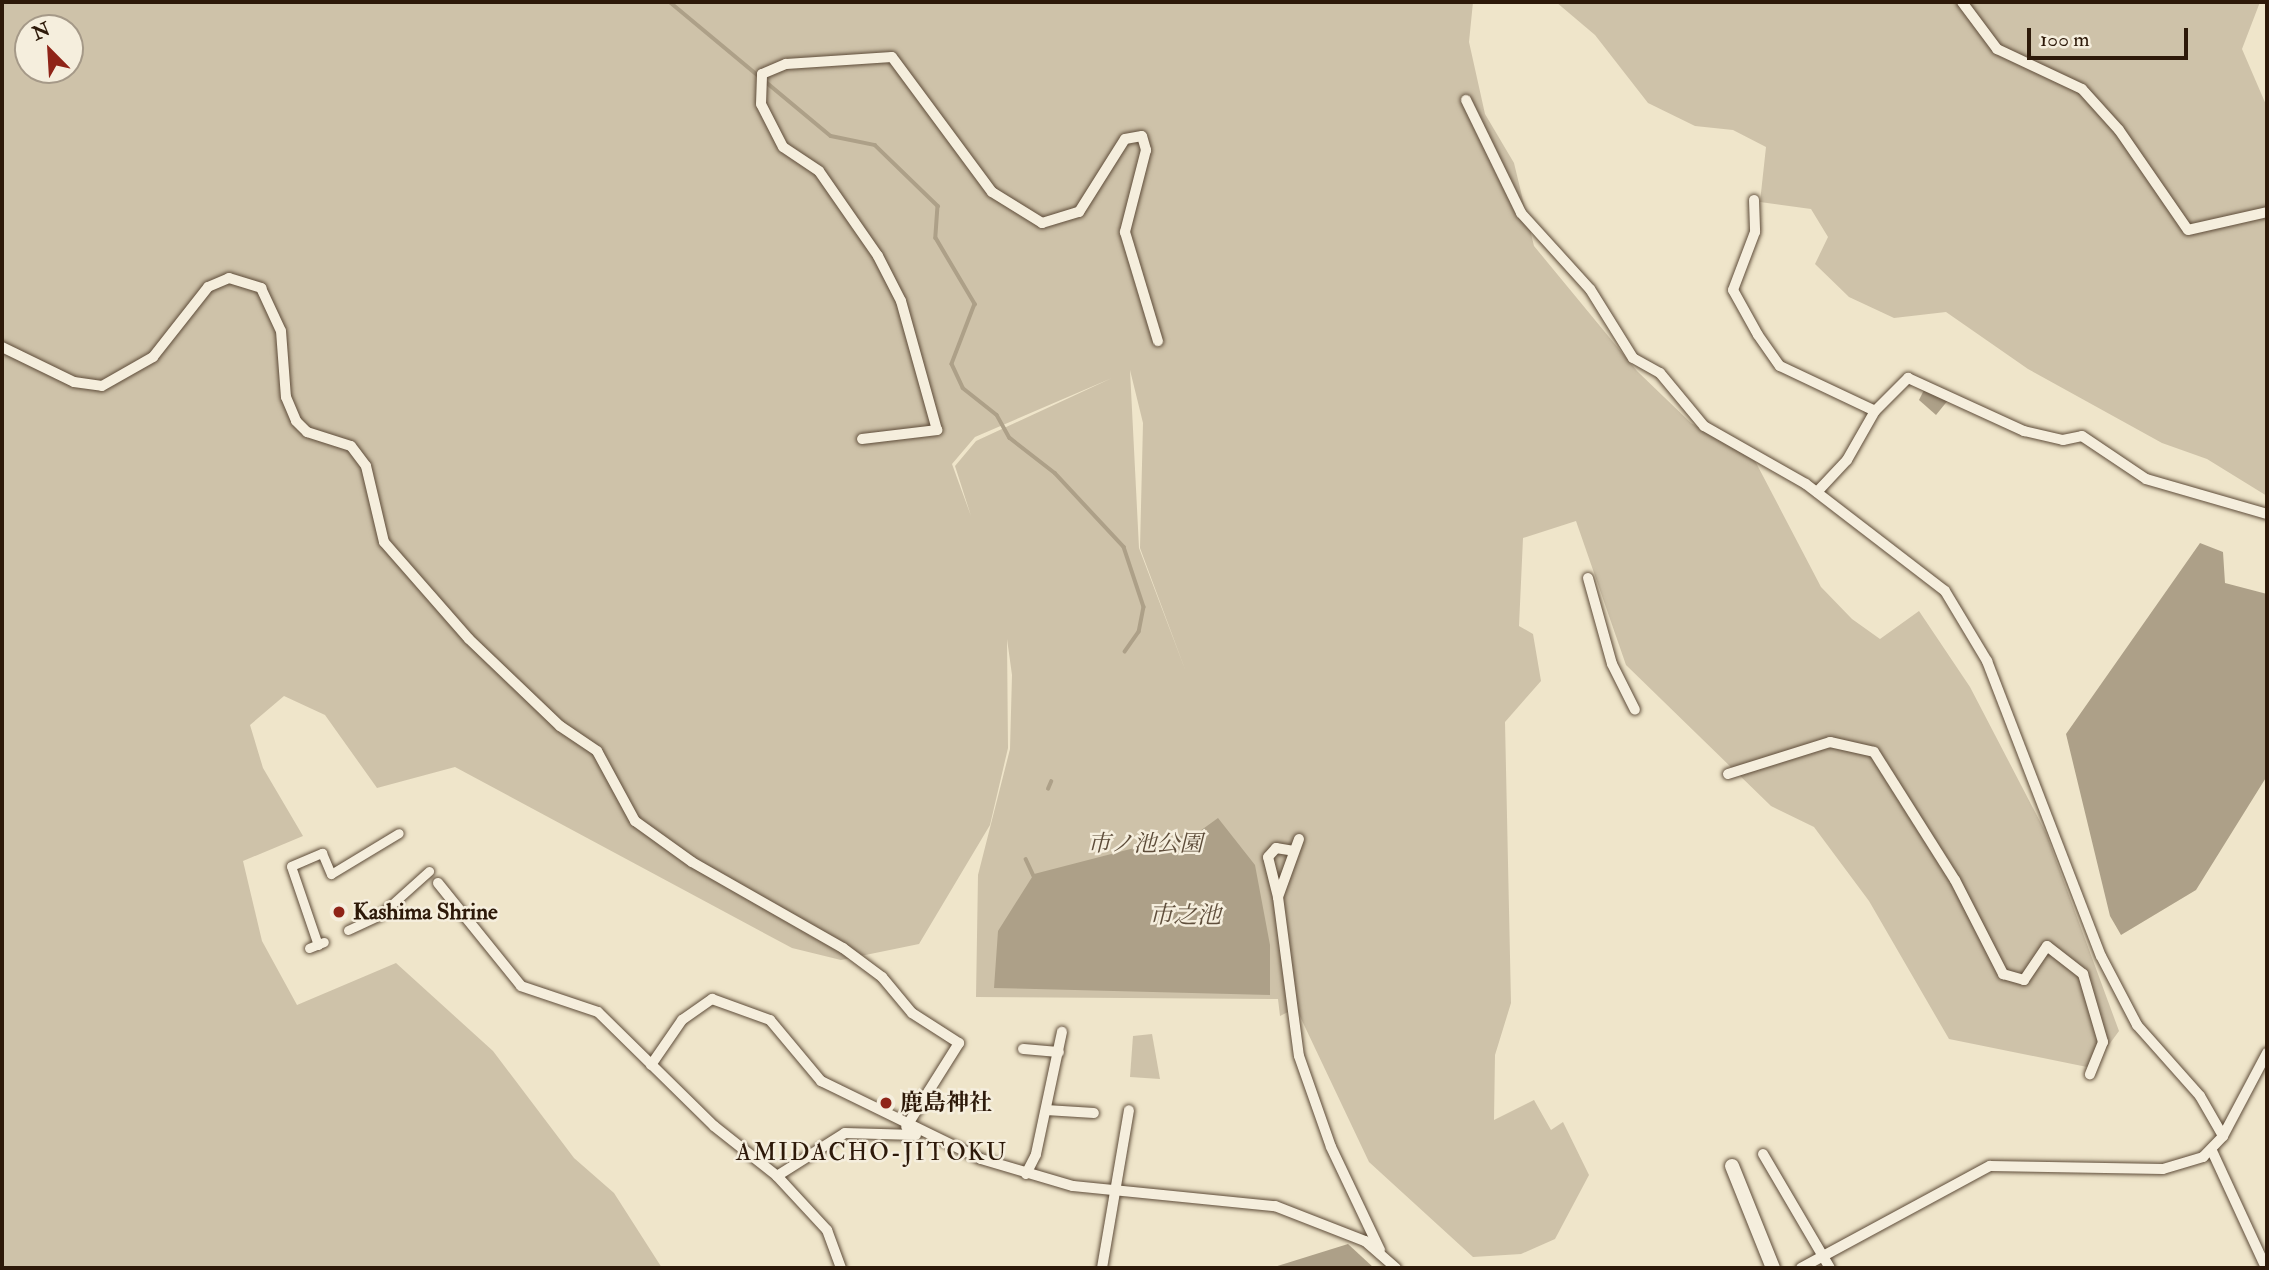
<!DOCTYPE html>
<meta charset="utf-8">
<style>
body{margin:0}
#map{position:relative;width:2269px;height:1270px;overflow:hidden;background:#efe5ca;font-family:"IM FELL Double Pica","Noto Serif JP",serif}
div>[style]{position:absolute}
.green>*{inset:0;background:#cec2a9}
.water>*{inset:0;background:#ada088}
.stream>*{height:3.5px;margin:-1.75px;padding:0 1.75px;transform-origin:1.75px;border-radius:1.75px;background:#ada088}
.roads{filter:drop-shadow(0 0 2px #5e4c39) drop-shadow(0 0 2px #5e4c39)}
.pedestrian>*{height:9px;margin:-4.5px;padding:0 4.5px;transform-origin:4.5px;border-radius:4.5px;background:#f5eedd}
.minor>*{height:10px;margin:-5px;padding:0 5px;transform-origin:5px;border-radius:5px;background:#f5eedd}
.tertiary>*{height:14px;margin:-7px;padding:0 7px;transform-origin:7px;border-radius:7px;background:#f5eedd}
.dots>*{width:19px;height:19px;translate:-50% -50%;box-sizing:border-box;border:4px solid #f5eedd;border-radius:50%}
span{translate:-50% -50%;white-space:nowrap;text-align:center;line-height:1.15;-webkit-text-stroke:5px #f5eedd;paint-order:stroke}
.park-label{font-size:23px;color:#5d4c39;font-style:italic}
.poi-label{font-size:23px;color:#2d1909;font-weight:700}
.left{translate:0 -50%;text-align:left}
.water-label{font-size:24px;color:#604f3c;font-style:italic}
.neighbourhood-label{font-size:24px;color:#2d1909;letter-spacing:2px}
.frame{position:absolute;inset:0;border:4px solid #2d1909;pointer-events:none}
.north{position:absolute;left:14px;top:14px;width:70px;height:70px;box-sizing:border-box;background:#f5eedd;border:2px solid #a59988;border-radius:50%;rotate:336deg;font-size:19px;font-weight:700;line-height:28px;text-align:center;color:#2d1909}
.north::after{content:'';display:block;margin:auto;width:24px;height:32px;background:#8f2418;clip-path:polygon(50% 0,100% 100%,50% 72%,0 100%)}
.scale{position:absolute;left:2027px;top:28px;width:161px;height:32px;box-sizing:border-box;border:4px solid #2d1909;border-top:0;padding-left:9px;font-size:21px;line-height:24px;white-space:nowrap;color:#2d1909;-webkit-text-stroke:5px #f5eedd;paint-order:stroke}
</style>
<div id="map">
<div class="green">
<div style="clip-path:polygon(evenodd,2px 2px,1473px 2px,1469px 42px,1485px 114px,1514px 163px,1534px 246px,1637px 371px,1691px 423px,1753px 457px,1821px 587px,1852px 619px,1880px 639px,1919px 611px,1970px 687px,2046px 833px,2119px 1031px,2092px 1068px,1949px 1039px,1869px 901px,1814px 827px,1771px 806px,1626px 665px,1576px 521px,1523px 538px,1519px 626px,1533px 634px,1541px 681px,1505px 722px,1511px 1003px,1495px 1055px,1494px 1120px,1534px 1100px,1551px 1130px,1563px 1122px,1589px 1175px,1555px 1239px,1521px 1254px,1473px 1257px,1369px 1162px,1296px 1008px,1280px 1016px,1278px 999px,976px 997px,978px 875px,1010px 749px,1012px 675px,1007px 639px,1008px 748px,990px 825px,919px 944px,841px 960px,792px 948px,455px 767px,377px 788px,325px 715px,284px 696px,250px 725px,263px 768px,303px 836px,243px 861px,262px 941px,297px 1005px,396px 963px,493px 1051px,574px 1158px,614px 1193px,662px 1268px,2px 1268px,2px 2px,28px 28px,70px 28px,70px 70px,28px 70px,28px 28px,2px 2px,1130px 370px,1143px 423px,1140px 548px,1186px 672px,1139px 548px,1130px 370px,2px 2px,1112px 378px,976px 441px,955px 466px,971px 516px,952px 464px,975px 437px,1112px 378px)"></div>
<div style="clip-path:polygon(1556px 2px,2260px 2px,2242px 49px,2267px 107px,2267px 496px,2207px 459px,2162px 443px,2028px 369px,1946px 312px,1894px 318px,1849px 297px,1815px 264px,1828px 237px,1811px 209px,1760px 202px,1766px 147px,1733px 130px,1695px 126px,1648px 103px,1595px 35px)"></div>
<div style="clip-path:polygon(1152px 1034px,1160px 1079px,1130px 1077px,1133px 1036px)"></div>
</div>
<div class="water">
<div style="clip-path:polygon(1925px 388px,1949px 399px,1936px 415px,1919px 400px)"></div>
<div style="clip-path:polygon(2200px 543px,2223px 552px,2225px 583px,2267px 594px,2267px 776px,2196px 890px,2121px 935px,2110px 916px,2066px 734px)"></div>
<div style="clip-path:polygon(1218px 818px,1255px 865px,1270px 945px,1270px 995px,994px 988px,998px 931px,1034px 874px,1200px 831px)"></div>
<div style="clip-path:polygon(1348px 1244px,1374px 1268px,1271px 1268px)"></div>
</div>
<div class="stream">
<div style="left:670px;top:2px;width:209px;rotate:39.8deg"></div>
<div style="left:831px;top:136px;width:45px;rotate:11.6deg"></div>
<div style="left:875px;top:145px;width:88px;rotate:44.1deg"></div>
<div style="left:938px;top:206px;width:32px;rotate:94deg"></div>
<div style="left:936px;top:238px;width:77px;rotate:59.4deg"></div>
<div style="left:975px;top:304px;width:64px;rotate:111deg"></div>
<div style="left:952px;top:364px;width:26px;rotate:65deg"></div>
<div style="left:963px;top:388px;width:43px;rotate:38.5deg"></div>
<div style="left:997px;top:415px;width:26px;rotate:61deg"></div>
<div style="left:1010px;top:438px;width:57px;rotate:37.9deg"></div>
<div style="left:1055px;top:473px;width:101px;rotate:47deg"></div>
<div style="left:1124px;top:547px;width:63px;rotate:71.6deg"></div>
<div style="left:1144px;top:607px;width:25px;rotate:101deg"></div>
<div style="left:1139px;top:632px;width:24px;rotate:125deg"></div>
<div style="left:1048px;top:789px;width:8px;rotate:-67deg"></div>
<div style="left:1026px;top:859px;width:21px;rotate:65deg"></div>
</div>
<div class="roads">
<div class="pedestrian">
<div style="left:348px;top:930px;width:35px;rotate:-25deg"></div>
<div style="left:380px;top:915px;width:66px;rotate:-41.9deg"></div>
<div style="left:318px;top:945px;width:83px;rotate:-108.9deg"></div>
<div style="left:291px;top:866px;width:34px;rotate:-23deg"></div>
<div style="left:322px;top:853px;width:23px;rotate:67deg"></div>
<div style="left:331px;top:874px;width:79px;rotate:-31.1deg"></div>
<div style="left:309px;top:948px;width:16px;rotate:-22deg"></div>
</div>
<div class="minor">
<div style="left:1962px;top:2px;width:59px;rotate:53.3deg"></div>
<div style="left:1997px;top:49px;width:94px;rotate:25.2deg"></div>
<div style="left:2082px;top:89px;width:55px;rotate:47.9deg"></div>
<div style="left:2119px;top:130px;width:121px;rotate:55.4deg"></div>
<div style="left:2188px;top:230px;width:81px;rotate:-12.8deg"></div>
<div style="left:1466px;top:100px;width:126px;rotate:64deg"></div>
<div style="left:1521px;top:213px;width:103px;rotate:47.8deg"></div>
<div style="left:1590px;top:289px;width:81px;rotate:58.1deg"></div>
<div style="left:1633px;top:358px;width:31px;rotate:29deg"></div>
<div style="left:1660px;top:373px;width:69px;rotate:50.3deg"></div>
<div style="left:1704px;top:426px;width:117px;rotate:29.6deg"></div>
<div style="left:1806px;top:484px;width:175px;rotate:37.6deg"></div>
<div style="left:1945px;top:591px;width:82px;rotate:59deg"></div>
<div style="left:1987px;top:661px;width:316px;rotate:68.9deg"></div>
<div style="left:2101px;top:956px;width:78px;rotate:62.4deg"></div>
<div style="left:2137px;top:1025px;width:95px;rotate:48.4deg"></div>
<div style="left:2200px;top:1096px;width:46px;rotate:60.1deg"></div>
<div style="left:1754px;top:200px;width:32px;rotate:88deg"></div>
<div style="left:1755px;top:232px;width:62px;rotate:110.8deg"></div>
<div style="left:1733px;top:290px;width:51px;rotate:60.9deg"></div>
<div style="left:1758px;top:335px;width:38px;rotate:55deg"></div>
<div style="left:1780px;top:366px;width:105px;rotate:25.3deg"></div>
<div style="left:2px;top:347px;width:80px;rotate:25.9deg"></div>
<div style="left:74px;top:382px;width:28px;rotate:8deg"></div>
<div style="left:102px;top:386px;width:59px;rotate:-29.6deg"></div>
<div style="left:153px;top:357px;width:89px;rotate:-51.8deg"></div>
<div style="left:208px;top:287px;width:23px;rotate:-23deg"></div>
<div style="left:229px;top:278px;width:34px;rotate:17deg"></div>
<div style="left:261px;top:288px;width:47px;rotate:65.1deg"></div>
<div style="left:281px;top:331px;width:66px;rotate:85.7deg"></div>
<div style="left:286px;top:397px;width:26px;rotate:67deg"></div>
<div style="left:296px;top:421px;width:16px;rotate:45deg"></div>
<div style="left:307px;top:432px;width:46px;rotate:17.7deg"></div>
<div style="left:351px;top:446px;width:25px;rotate:53deg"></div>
<div style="left:366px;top:466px;width:78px;rotate:76.7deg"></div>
<div style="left:384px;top:542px;width:129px;rotate:48.8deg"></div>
<div style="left:469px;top:639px;width:126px;rotate:43.7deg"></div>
<div style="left:560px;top:726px;width:45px;rotate:34deg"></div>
<div style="left:597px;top:751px;width:80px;rotate:61.5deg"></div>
<div style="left:635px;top:821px;width:70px;rotate:35.7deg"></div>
<div style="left:692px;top:862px;width:174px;rotate:29.7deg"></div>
<div style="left:843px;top:948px;width:49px;rotate:36.6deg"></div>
<div style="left:882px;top:977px;width:47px;rotate:50.2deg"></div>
<div style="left:912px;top:1013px;width:56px;rotate:32.6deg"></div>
<div style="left:959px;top:1043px;width:99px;rotate:122.2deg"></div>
<div style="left:862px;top:439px;width:76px;rotate:-6.8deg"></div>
<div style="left:937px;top:430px;width:134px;rotate:-105.6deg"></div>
<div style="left:901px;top:301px;width:51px;rotate:-117.1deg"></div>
<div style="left:878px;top:256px;width:103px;rotate:-124.8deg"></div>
<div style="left:819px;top:171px;width:43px;rotate:-146.3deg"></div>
<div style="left:783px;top:147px;width:48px;rotate:-117.1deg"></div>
<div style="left:761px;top:104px;width:30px;rotate:-88deg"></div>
<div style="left:762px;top:74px;width:26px;rotate:-23deg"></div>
<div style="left:786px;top:64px;width:106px;rotate:-3.8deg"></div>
<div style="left:892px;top:57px;width:168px;rotate:53.5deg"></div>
<div style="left:992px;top:192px;width:59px;rotate:31.8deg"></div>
<div style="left:1042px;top:223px;width:39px;rotate:-17deg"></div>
<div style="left:1079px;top:212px;width:86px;rotate:-57.8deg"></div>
<div style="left:1125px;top:139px;width:17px;rotate:-10deg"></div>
<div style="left:1142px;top:136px;width:15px;rotate:74deg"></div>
<div style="left:1146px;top:150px;width:85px;rotate:104.4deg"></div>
<div style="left:1125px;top:232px;width:114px;rotate:73.2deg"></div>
<div style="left:1817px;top:492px;width:44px;rotate:-46.8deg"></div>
<div style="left:1847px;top:460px;width:56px;rotate:-60.3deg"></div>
<div style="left:1875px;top:411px;width:47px;rotate:-45deg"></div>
<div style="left:1908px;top:378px;width:128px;rotate:24.6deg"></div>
<div style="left:2024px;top:431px;width:40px;rotate:13deg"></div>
<div style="left:2063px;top:440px;width:19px;rotate:-12deg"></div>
<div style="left:2082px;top:436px;width:77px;rotate:33.9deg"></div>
<div style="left:2146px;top:479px;width:126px;rotate:16.1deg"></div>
<div style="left:1588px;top:578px;width:89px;rotate:74.4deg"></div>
<div style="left:1612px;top:664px;width:51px;rotate:63.4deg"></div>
<div style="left:1728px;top:774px;width:107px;rotate:-17.4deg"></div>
<div style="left:1830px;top:742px;width:45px;rotate:12.8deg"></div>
<div style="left:1874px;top:752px;width:151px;rotate:57.7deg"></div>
<div style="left:1955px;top:880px;width:106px;rotate:62.9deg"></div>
<div style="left:2003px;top:974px;width:22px;rotate:16deg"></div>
<div style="left:2024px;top:980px;width:41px;rotate:-55.9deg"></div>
<div style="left:2047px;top:946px;width:46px;rotate:37.9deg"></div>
<div style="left:2083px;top:974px;width:71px;rotate:73.6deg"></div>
<div style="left:2103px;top:1042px;width:35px;rotate:112deg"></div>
<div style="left:1299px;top:839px;width:62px;rotate:109.9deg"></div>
<div style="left:1278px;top:897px;width:160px;rotate:82.5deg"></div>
<div style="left:1299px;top:1056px;width:96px;rotate:70.6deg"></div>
<div style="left:1331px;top:1147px;width:114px;rotate:64.6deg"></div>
<div style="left:438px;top:883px;width:132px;rotate:51.1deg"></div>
<div style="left:521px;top:986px;width:81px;rotate:18.7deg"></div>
<div style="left:598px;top:1012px;width:163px;rotate:44.5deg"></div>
<div style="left:714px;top:1126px;width:80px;rotate:38.4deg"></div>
<div style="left:777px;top:1176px;width:74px;rotate:47.2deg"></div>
<div style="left:827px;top:1230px;width:40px;rotate:69.8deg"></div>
<div style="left:1278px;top:897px;width:41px;rotate:-104deg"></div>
<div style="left:1268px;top:857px;width:12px;rotate:-48deg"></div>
<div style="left:1276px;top:848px;width:18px;rotate:9deg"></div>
<div style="left:1023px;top:1049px;width:36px;rotate:5deg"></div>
<div style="left:651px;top:1065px;width:55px;rotate:-55.4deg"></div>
<div style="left:682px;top:1020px;width:37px;rotate:-35deg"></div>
<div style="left:712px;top:999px;width:62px;rotate:19.9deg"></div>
<div style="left:770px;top:1020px;width:80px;rotate:50.1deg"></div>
<div style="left:821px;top:1081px;width:178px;rotate:26deg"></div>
<div style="left:981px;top:1159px;width:96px;rotate:16.4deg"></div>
<div style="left:1073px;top:1186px;width:203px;rotate:5.7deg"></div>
<div style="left:1275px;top:1206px;width:97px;rotate:21.3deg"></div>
<div style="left:1365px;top:1241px;width:41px;rotate:41.1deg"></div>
<div style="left:1046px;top:1110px;width:48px;rotate:3.6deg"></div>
<div style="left:2212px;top:1151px;width:129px;rotate:65.2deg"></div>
<div style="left:1763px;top:1154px;width:132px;rotate:59.6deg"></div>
<div style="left:1026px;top:1174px;width:22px;rotate:-63deg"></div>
<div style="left:1036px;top:1154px;width:125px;rotate:-78deg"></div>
<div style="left:777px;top:1176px;width:80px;rotate:-32.3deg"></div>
<div style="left:845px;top:1133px;width:71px;rotate:1.6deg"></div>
<div style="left:1102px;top:1268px;width:160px;rotate:-80.3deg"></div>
<div style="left:1801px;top:1268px;width:215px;rotate:-28.4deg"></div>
<div style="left:1990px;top:1166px;width:173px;rotate:1deg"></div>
<div style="left:2163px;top:1169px;width:42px;rotate:-16.7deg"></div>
<div style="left:2203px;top:1157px;width:29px;rotate:-46deg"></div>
<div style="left:2223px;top:1136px;width:94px;rotate:-62.1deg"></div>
</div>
<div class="tertiary">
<div style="left:1732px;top:1166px;width:110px;rotate:68.1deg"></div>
</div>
</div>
<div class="dots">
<div style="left:339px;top:912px;background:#8f2418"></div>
<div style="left:886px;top:1103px;background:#8f2418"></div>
</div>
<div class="park-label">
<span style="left:1145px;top:844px">市ノ池公園</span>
</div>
<div class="poi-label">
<span class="left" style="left:353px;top:912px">Kashima Shrine</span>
<span class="left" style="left:900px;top:1103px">鹿島神社</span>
</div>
<div class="water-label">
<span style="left:1185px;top:916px">市之池</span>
</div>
<div class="neighbourhood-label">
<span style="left:872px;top:1153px">AMIDACHO-JITOKU</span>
</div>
<div class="frame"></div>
<div class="north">N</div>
<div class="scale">100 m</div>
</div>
